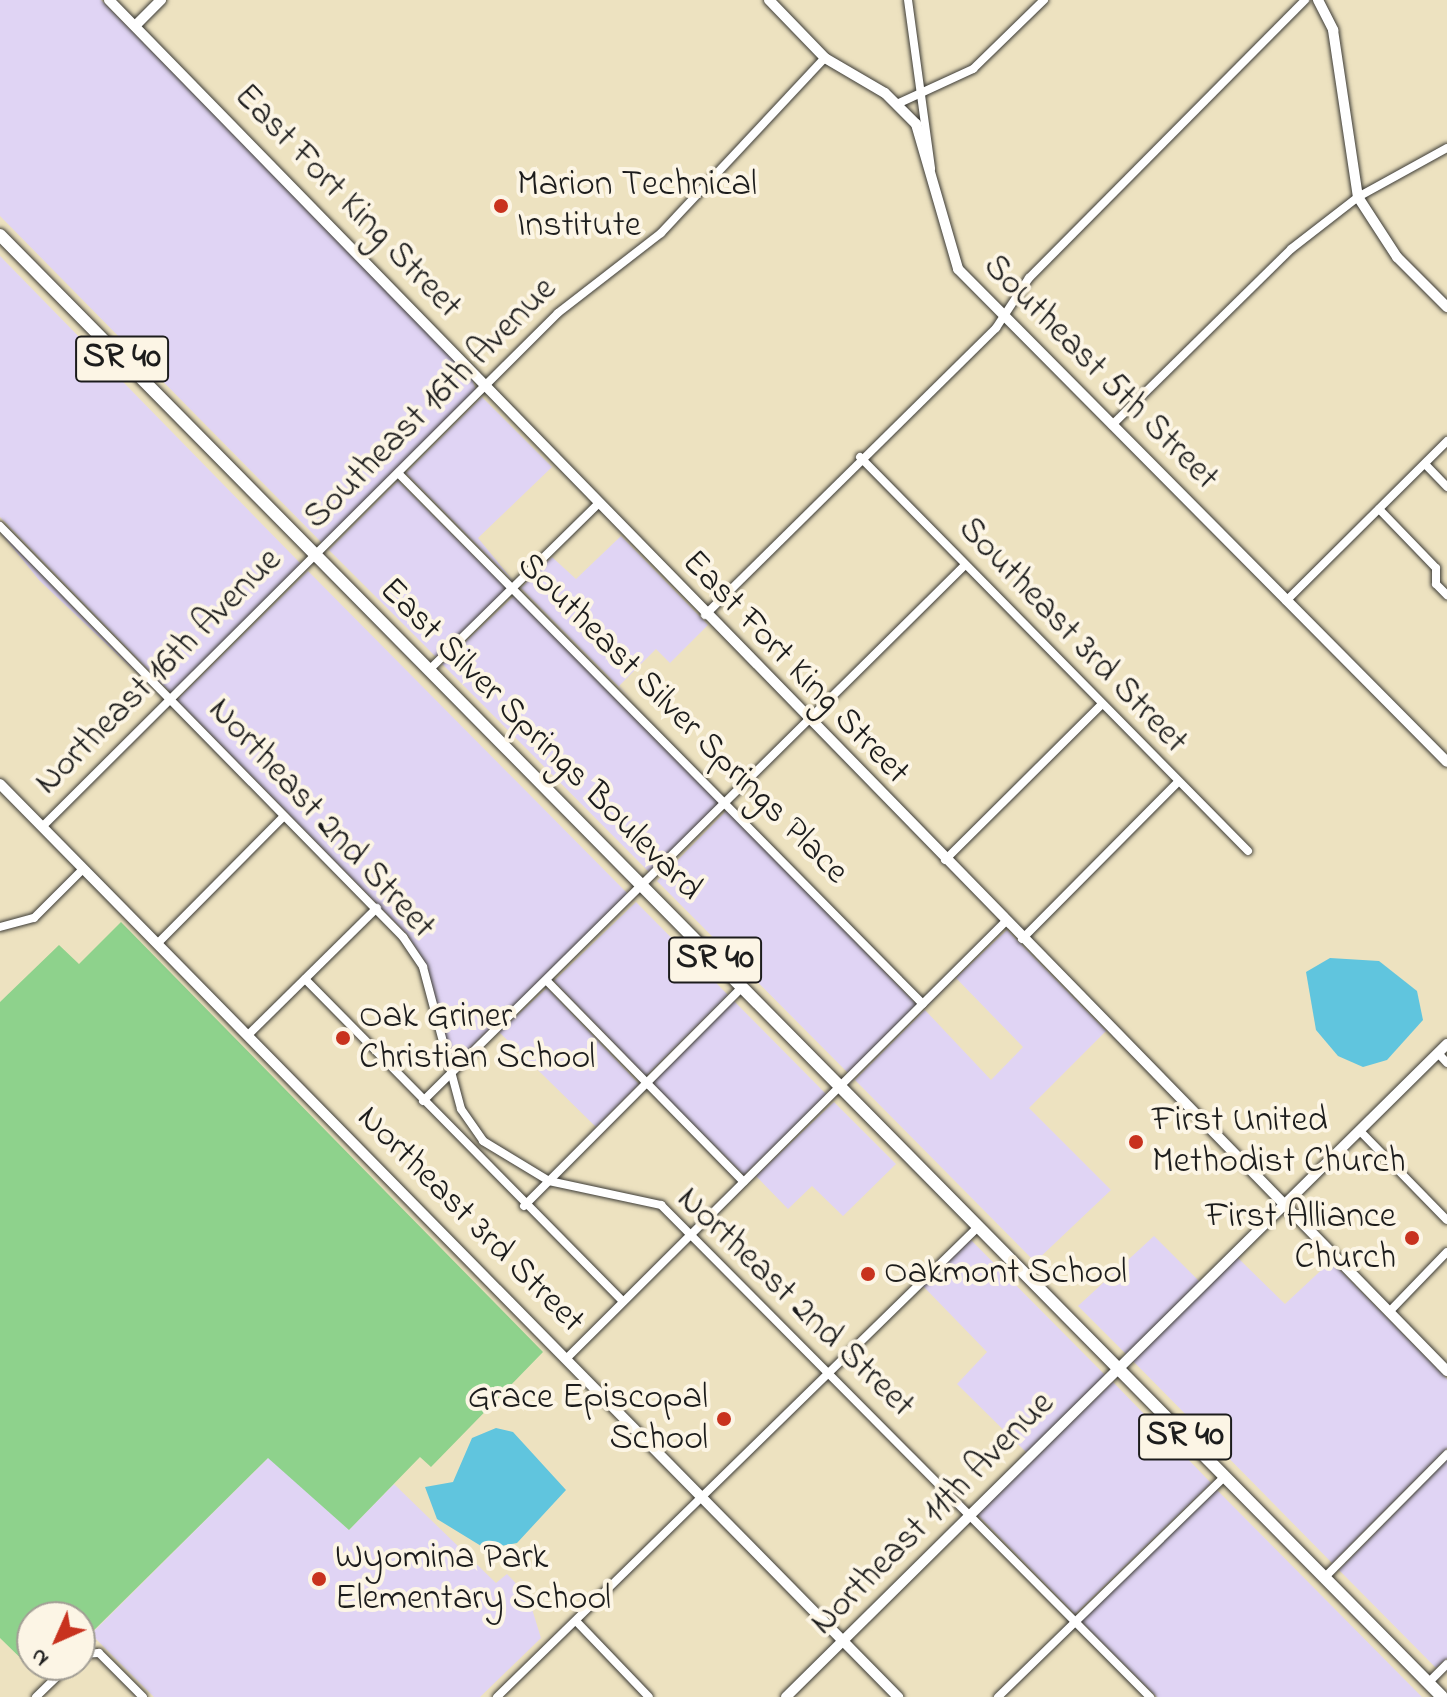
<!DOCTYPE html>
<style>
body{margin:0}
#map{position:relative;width:1447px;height:1697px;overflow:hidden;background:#ede2c0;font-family:"Indie Flower",sans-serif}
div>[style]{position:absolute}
.built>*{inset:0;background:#e0d4f4}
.green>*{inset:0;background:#8ed28c}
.water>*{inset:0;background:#60c5de}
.roads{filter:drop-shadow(0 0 2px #3b3a35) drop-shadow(0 0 2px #3b3a35)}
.minor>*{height:8px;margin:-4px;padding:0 4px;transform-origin:4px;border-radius:4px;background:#fff}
.tertiary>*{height:10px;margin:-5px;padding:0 5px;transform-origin:5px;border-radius:5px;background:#fff}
.primary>*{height:12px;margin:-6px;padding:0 6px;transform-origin:6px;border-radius:6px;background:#fff}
.dots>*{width:22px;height:22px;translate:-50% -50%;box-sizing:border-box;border:4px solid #fcf5e5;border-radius:50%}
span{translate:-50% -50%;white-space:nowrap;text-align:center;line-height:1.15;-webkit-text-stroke:8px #fcf5e5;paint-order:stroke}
.shield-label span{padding:2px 6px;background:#fcf5e5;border:2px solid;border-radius:6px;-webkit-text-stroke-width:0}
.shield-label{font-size:34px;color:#1c1c1c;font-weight:700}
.poi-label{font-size:36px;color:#1c1c1c}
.left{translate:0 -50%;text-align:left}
.right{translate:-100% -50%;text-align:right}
.street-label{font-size:36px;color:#1c1c1c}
.north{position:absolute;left:16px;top:1601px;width:80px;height:80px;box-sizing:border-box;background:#fcf5e5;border:2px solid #a29e95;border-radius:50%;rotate:225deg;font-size:22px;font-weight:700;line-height:32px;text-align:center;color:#1c1c1c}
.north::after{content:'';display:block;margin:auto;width:28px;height:36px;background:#c8321e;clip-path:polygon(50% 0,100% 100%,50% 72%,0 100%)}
</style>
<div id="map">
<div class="built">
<div style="clip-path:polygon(0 0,101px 0,471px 376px,476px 390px,323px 544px,0 216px)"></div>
<div style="clip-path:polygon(0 256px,302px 565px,171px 693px,0 517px)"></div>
<div style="clip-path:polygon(482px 397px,552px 467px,478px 538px,514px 582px,406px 473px)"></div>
<div style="clip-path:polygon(398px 481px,507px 589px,436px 657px,329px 550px)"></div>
<div style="clip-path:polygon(0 532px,142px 678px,39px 580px)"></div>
<div style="clip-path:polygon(621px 536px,708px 625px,670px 663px,656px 649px,619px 686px,632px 700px,521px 588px,552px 557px,576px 579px)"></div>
<div style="clip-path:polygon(308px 571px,629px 895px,452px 1065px,427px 965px,407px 934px,177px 700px)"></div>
<div style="clip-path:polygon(514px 596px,721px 804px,651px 874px,442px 664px)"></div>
<div style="clip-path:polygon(727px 810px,917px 1005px,849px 1074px,657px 881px)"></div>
<div style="clip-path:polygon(636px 902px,728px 995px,646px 1076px,554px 981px)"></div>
<div style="clip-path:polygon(1007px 930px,1106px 1031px,1029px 1108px,1111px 1190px,1035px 1262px,855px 1080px,925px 1010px,991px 1080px,1023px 1047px,956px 978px)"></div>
<div style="clip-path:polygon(547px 988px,639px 1084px,596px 1127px,499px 1032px)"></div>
<div style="clip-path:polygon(734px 1001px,827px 1095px,744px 1175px,652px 1083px)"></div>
<div style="clip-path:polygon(834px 1102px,896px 1164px,843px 1216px,812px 1186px,788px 1209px,756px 1176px)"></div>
<div style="clip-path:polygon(1154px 1236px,1200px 1282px,1127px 1355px,1078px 1306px)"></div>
<div style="clip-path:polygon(971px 1240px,1106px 1376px,1027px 1453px,957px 1384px,987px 1352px,923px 1286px)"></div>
<div style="clip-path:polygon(1237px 1257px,1285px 1304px,1331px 1261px,1447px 1379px,1447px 1448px,1332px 1563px,1133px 1361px)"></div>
<div style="clip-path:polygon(1113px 1382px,1211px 1483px,1075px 1614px,976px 1513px)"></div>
<div style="clip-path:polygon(269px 1457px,349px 1530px,394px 1484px,496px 1583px,507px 1574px,528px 1596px,541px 1638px,480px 1697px,154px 1697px,91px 1634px)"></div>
<div style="clip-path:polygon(1447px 1460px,1447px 1658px,1436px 1668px,1339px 1570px)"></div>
<div style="clip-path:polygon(1217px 1490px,1422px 1697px,1157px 1697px,1081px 1621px)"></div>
</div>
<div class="green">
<div style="clip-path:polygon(121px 922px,543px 1352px,431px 1467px,420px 1457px,349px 1530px,268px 1458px,80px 1644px,80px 1617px,32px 1617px,32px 1665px,57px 1665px,41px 1678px,0 1638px,0 1002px,59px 945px,79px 964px)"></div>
</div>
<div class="water">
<div style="clip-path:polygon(1330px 958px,1379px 961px,1417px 991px,1423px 1020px,1387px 1060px,1363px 1067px,1338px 1056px,1316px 1030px,1306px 972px)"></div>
<div style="clip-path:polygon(496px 1428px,513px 1432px,566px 1490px,517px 1543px,486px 1549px,437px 1519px,425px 1487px,453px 1482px,472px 1438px)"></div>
</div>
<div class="roads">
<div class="minor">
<div style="left:908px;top:0;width:170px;rotate:82.2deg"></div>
<div style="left:897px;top:104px;width:84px;rotate:-24.7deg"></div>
<div style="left:973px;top:69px;width:99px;rotate:-44.2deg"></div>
<div style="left:1112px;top:425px;width:251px;rotate:-44.5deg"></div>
<div style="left:1291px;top:249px;width:85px;rotate:-37.8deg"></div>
<div style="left:1358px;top:197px;width:102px;rotate:-28.8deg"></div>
<div style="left:860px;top:457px;width:553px;rotate:45.44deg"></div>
<div style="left:1425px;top:464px;width:32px;rotate:46deg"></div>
<div style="left:399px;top:474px;width:745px;rotate:45.33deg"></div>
<div style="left:1379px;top:509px;width:82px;rotate:46deg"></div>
<div style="left:1436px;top:568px;width:16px;rotate:90deg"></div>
<div style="left:1436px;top:584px;width:16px;rotate:45deg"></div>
<div style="left:0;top:526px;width:576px;rotate:45.56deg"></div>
<div style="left:403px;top:937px;width:36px;rotate:56deg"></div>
<div style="left:423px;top:967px;width:147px;rotate:75deg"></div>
<div style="left:461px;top:1109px;width:39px;rotate:55deg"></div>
<div style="left:483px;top:1141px;width:77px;rotate:31.2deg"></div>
<div style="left:549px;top:1181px;width:115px;rotate:12.1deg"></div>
<div style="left:661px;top:1205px;width:694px;rotate:45.18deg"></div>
<div style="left:1286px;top:601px;width:227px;rotate:-44.8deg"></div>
<div style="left:705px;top:615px;width:409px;rotate:-44.6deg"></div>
<div style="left:996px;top:328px;width:60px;rotate:-56.6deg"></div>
<div style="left:1029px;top:278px;width:392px;rotate:-45.2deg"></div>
<div style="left:428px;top:671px;width:237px;rotate:-44.5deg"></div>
<div style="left:42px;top:827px;width:728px;rotate:-44.89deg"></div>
<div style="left:558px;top:313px;width:130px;rotate:-37.8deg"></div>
<div style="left:661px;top:233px;width:240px;rotate:-46.9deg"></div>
<div style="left:945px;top:860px;width:218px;rotate:-44.8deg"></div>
<div style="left:0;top:927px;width:35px;rotate:-15deg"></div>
<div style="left:34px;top:918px;width:69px;rotate:-45deg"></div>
<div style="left:1022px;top:939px;width:218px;rotate:-45.2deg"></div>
<div style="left:157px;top:944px;width:179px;rotate:-45.2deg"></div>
<div style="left:305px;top:979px;width:453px;rotate:45.4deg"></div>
<div style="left:547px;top:981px;width:281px;rotate:45.6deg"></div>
<div style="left:248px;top:1035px;width:181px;rotate:-44.6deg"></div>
<div style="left:1438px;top:1053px;width:13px;rotate:48deg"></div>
<div style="left:423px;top:1101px;width:761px;rotate:-44.68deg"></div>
<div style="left:1360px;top:1131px;width:124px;rotate:45.7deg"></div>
<div style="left:524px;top:1206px;width:309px;rotate:-45.1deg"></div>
<div style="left:1389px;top:1312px;width:83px;rotate:-46deg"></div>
<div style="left:567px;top:1358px;width:619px;rotate:-44.87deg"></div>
<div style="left:1324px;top:1578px;width:175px;rotate:-45.2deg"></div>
<div style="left:576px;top:1621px;width:105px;rotate:46.2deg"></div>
<div style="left:80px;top:1654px;width:19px;rotate:-3deg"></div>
<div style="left:99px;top:1653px;width:62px;rotate:45deg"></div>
<div style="left:1428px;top:1683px;width:27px;rotate:-45deg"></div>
<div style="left:36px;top:1697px;width:46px;rotate:-44.1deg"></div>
<div style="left:497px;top:1697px;width:673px;rotate:-44.34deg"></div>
<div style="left:998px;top:1697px;width:315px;rotate:-44.2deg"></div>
</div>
<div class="tertiary">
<div style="left:109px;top:0;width:1916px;rotate:45.7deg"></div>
<div style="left:769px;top:0;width:81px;rotate:46deg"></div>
<div style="left:825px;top:58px;width:69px;rotate:30.3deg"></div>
<div style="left:885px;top:93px;width:44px;rotate:45deg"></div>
<div style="left:916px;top:124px;width:151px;rotate:73.8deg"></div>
<div style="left:958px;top:269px;width:694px;rotate:45.23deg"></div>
<div style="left:1318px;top:0;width:34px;rotate:63deg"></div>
<div style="left:1333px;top:30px;width:169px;rotate:81.5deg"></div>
<div style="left:1358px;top:197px;width:72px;rotate:57deg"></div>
<div style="left:1397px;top:257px;width:71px;rotate:45deg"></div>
<div style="left:135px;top:26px;width:37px;rotate:-45deg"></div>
<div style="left:0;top:784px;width:1281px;rotate:45.47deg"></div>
<div style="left:786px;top:1697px;width:929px;rotate:-44.65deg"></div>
</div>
<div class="primary">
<div style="left:0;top:235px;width:2053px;rotate:45.39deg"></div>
</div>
</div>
<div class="dots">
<div style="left:501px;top:206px;background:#c8321e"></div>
<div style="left:343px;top:1038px;background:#c8321e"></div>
<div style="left:1136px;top:1142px;background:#c8321e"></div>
<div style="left:1412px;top:1238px;background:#c8321e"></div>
<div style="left:868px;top:1274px;background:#c8321e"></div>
<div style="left:724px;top:1419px;background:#c8321e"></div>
<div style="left:319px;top:1579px;background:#c8321e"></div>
</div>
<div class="shield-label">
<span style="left:122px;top:359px">SR 40</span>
<span style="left:715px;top:960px">SR 40</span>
<span style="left:1185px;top:1437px">SR 40</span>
</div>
<div class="poi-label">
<span class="left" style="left:517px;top:206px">Marion Technical<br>Institute</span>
<span class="left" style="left:359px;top:1038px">Oak Griner<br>Christian School</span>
<span class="left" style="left:1152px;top:1142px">First United<br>Methodist Church</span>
<span class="right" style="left:1396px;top:1238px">First Alliance<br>Church</span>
<span class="left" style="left:884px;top:1274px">Oakmont School</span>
<span class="right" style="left:708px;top:1419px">Grace Episcopal<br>School</span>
<span class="left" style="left:335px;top:1579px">Wyomina Park<br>Elementary School</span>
</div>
<div class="street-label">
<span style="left:347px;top:202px;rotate:46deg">East Fort King Street</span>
<span style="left:1100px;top:373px;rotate:45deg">Southeast 5th Street</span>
<span style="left:431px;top:404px;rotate:-45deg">Southeast 16th Avenue</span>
<span style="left:1072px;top:636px;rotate:46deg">Southeast 3rd Street</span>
<span style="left:795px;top:668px;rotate:46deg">East Fort King Street</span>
<span style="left:159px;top:672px;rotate:-45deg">Northeast 16th Avenue</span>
<span style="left:682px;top:719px;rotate:45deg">Southeast Silver Springs Place</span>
<span style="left:540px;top:740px;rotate:45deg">East Silver Springs Boulevard</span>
<span style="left:321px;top:819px;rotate:47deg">Northeast 2nd Street</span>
<span style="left:470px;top:1220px;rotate:45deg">Northeast 3rd Street</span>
<span style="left:795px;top:1303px;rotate:44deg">Northeast 2nd Street</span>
<span style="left:933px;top:1514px;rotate:-45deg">Northeast 11th Avenue</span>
</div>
<div class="north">N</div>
</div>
